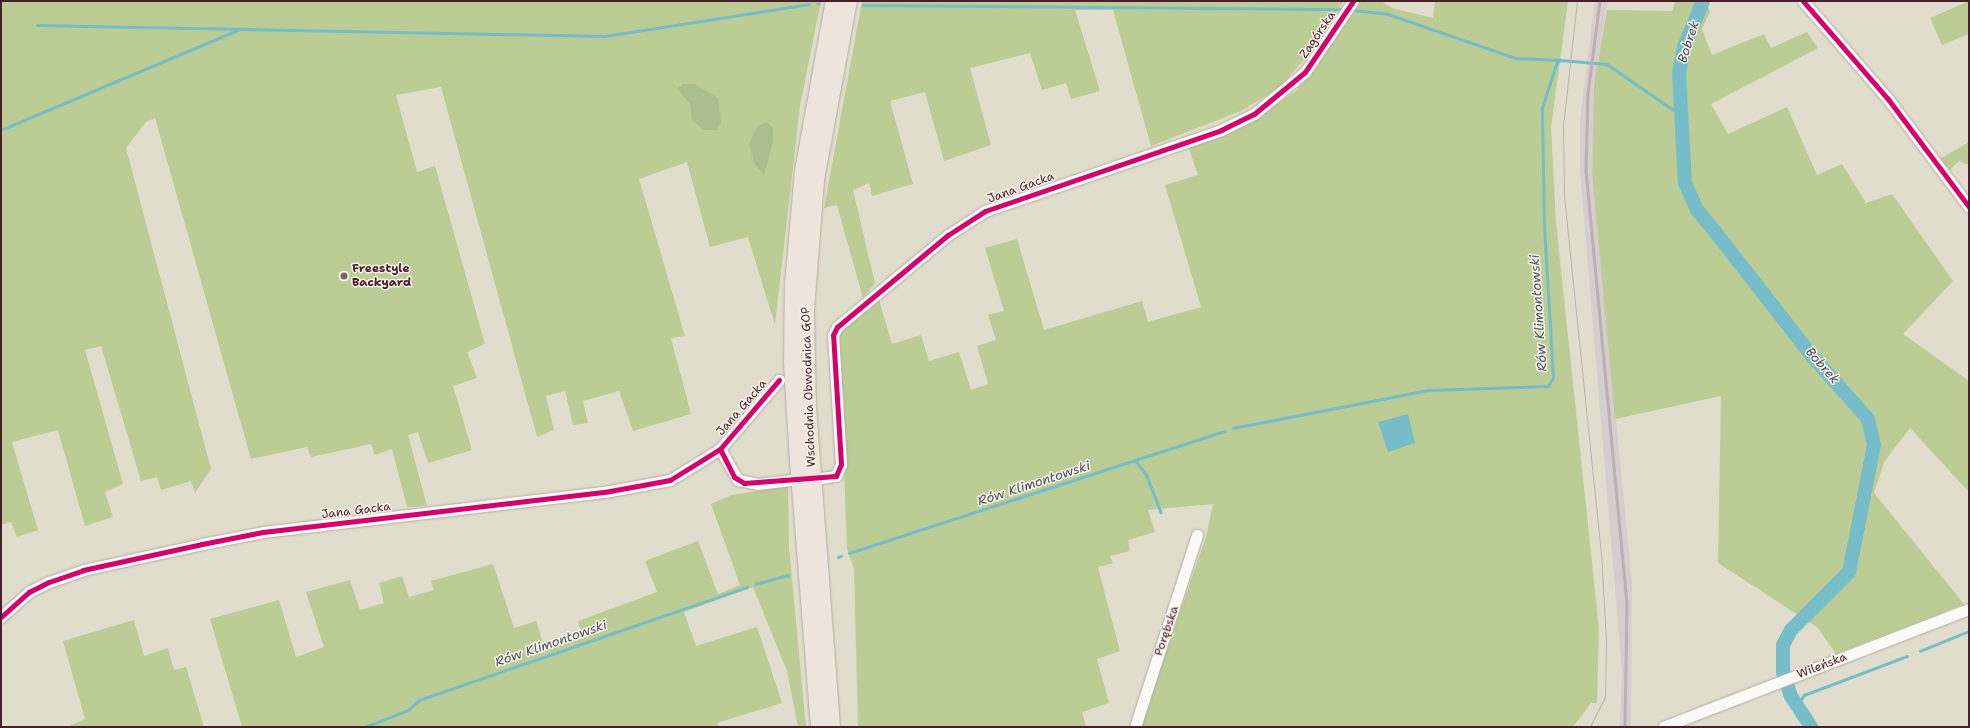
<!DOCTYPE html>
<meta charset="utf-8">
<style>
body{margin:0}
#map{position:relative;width:1970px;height:728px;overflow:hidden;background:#e1ddcc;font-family:"Shantell Sans",sans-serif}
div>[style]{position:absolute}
.industrial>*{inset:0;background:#d7cccf}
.green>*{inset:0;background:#bccc95}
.forest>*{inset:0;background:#abbf8e}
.water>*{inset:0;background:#77bdc9}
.stream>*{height:2.5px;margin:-1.25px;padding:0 1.25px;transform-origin:1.25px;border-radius:1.25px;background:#77bdc9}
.river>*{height:14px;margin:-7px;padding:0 7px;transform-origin:7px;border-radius:7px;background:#77bdc9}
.roads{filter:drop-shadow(0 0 1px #b4ada3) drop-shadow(0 0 1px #b4ada3)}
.minor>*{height:11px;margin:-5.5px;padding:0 5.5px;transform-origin:5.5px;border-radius:5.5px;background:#fafaf7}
.highway>*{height:16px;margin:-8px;padding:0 8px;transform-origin:8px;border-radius:8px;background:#ede5dc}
.tram>*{height:1px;margin:-0.5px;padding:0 0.5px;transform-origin:0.5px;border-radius:0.5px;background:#b8b2b2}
.rail>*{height:2.5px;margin:-1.25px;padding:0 1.25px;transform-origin:1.25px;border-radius:1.25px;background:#b8b2b2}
.cycleway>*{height:5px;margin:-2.5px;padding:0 2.5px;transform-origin:2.5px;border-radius:2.5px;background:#d6006c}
.dots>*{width:11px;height:11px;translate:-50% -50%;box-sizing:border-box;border:2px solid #f7f3e8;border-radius:50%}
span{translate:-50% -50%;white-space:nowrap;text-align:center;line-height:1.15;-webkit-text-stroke:3px #f7f3e8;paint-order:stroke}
.street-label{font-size:12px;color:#4a1f2b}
.poi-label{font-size:12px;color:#4a1f2b;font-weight:700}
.left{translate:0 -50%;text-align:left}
.water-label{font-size:13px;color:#4a5162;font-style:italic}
.frame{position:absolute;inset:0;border:2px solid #4a1f2b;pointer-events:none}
</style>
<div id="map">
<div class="industrial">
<div style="clip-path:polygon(1595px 1px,1608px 1px,1594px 85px,1592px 173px,1632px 583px,1631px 727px,1620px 727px,1622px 672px,1580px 171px,1580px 120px)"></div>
</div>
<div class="green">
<div style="clip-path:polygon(1px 1px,821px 1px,800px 106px,775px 325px,748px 237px,710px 247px,687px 162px,639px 179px,685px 336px,671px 338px,691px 414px,633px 431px,619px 391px,583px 401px,588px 423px,573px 425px,565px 391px,546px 396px,554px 430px,537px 437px,441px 87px,396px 95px,417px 172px,435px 166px,485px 344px,467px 352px,477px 378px,453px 386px,472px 450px,428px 463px,418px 432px,408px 435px,427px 506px,407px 507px,392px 449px,375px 455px,371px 444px,311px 457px,307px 447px,251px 459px,155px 118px,146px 122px,126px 148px,211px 469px,195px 493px,191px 481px,161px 490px,157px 477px,141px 481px,101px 346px,85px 350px,123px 484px,105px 492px,113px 517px,85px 526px,58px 430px,12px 442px,38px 530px,17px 537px,11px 522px,1px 525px)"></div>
<div style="clip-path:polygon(862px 1px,1344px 1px,1313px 49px,1279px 88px,1241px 111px,1151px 146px,1113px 10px,1075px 10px,1100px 91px,1071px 99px,1066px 83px,1042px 90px,1030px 53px,970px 68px,991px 145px,944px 161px,925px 92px,890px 101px,913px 184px,872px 196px,869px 183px,853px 190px,875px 283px,863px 298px,837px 205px,824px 208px)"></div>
<div style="clip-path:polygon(1362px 1px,1381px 1px,1392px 8px,1433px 18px,1435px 1px,1568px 1px,1551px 128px,1556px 222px,1599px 629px,1597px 703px,1591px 703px,1573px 727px,1140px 727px,1206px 537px,1213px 504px,1148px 510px,1155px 532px,1128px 540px,1130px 551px,1110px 556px,1113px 563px,1098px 567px,1120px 651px,1097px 659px,1109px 703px,1082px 712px,1086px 727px,858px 727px,854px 569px,847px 549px,839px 333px,879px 300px,892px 344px,921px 335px,929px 361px,959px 352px,971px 390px,988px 384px,977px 346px,996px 340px,988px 315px,1004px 311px,985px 248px,1017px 239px,1044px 330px,1142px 301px,1148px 322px,1201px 307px,1165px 185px,1198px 175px,1188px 146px,1236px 130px,1296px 91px)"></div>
<div style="clip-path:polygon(1675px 1px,1706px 1px,1710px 12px,1702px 29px,1712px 55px,1764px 34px,1771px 48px,1807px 32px,1818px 48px,1711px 104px,1728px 134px,1787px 107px,1817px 175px,1842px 164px,1866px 203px,1892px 194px,1953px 281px,1903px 334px,1969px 381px,1969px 492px,1910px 428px,1884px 462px,1874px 493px,1964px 604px,1836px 654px,1818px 628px,1718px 563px,1721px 396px,1615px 419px,1592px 173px,1594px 85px,1607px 10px,1672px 11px)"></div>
<div style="clip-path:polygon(1969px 1px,1969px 34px,1942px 45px,1930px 18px)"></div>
<div style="clip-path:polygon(1969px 142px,1969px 165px,1959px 161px,1950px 170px,1940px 159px)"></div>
<div style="clip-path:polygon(788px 486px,789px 547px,806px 727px,798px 727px,787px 671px,753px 587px,684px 612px,696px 646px,757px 627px,782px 703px,717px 723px,719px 727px,242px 727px,210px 619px,279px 600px,296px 657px,324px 647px,306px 592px,350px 580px,360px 610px,384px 603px,379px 583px,402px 576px,409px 597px,434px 590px,431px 581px,493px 564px,514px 628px,536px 621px,545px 650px,583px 638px,578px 621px,657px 592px,645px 561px,698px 541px,718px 594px,740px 585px,711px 504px,732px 495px)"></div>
<div style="clip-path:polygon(134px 620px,144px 656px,168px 648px,174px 670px,186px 667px,204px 727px,67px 727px,85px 719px,63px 641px)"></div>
</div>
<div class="forest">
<div style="clip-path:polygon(682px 84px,695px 84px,718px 98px,721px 122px,717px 130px,704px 130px,692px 120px,690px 104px,677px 89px)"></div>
<div style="clip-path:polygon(767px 122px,773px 128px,773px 142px,764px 175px,754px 163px,749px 144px,757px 126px)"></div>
</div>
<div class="water">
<div style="clip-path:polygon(1408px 414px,1415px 443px,1388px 452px,1378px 422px)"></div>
</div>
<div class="stream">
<div style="left:817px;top:4px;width:3px"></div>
<div style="left:863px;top:5px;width:480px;rotate:0.5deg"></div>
<div style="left:1352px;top:10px;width:36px;rotate:6deg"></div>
<div style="left:1388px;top:14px;width:135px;rotate:19deg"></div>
<div style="left:1516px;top:58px;width:43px;rotate:2.7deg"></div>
<div style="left:37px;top:25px;width:568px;rotate:1.11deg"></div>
<div style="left:605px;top:36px;width:206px;rotate:-8.9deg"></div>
<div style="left:1px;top:130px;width:259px;rotate:-22.9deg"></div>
<div style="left:1233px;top:428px;width:200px;rotate:-11deg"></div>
<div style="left:1429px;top:390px;width:119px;rotate:-1.9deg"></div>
<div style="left:1548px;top:386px;width:9px;rotate:-58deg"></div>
<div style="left:1553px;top:378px;width:151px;rotate:-93.4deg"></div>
<div style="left:1544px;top:227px;width:119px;rotate:-91deg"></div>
<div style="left:1542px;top:108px;width:46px;rotate:-72.3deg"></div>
<div style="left:1556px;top:64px;width:6px;rotate:-45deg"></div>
<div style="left:1560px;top:60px;width:47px;rotate:4.9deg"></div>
<div style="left:1607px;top:64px;width:90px;rotate:34.6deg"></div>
<div style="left:1136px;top:461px;width:16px;rotate:52deg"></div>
<div style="left:1146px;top:474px;width:41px;rotate:68.5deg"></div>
<div style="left:849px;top:553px;width:395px;rotate:-18deg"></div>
<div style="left:838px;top:557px;width:3px;rotate:-18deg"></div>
<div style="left:755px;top:584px;width:34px;rotate:-15deg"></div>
<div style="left:1920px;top:651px;width:53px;rotate:-22.2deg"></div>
<div style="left:1797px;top:706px;width:13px;rotate:-58deg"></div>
<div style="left:1804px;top:695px;width:110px;rotate:-20.7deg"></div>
<div style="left:365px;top:727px;width:46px;rotate:-21.6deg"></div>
<div style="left:408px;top:710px;width:15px;rotate:-42deg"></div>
<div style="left:419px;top:700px;width:347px;rotate:-19deg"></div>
</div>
<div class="river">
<div style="left:1703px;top:1px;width:50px;rotate:112.4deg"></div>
<div style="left:1684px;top:47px;width:26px;rotate:101deg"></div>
<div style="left:1679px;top:73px;width:110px;rotate:86.9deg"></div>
<div style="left:1685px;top:183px;width:30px;rotate:66deg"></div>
<div style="left:1697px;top:210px;width:30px;rotate:50deg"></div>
<div style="left:1716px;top:233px;width:157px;rotate:52deg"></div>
<div style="left:1813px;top:357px;width:83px;rotate:48.4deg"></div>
<div style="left:1868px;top:419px;width:27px;rotate:77deg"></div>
<div style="left:1874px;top:445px;width:129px;rotate:101.1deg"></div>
<div style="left:1849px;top:572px;width:82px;rotate:135deg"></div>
<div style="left:1791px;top:630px;width:17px;rotate:118deg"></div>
<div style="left:1783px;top:645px;width:27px;rotate:90deg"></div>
<div style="left:1783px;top:672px;width:25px;rotate:72deg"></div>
<div style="left:1791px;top:696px;width:37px;rotate:57deg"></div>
</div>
<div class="roads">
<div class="minor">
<div style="left:1803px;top:1px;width:130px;rotate:49.1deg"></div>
<div style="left:1888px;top:99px;width:135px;rotate:53.1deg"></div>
<div style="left:720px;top:449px;width:36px;rotate:60deg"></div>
<div style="left:738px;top:480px;width:20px;rotate:11deg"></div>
<div style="left:758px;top:484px;width:33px;rotate:-7deg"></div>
<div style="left:821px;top:478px;width:15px;rotate:-8deg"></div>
<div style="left:836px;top:476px;width:13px;rotate:-67deg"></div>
<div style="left:841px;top:464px;width:129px;rotate:-93.5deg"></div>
<div style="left:833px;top:335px;width:9px;rotate:-63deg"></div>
<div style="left:837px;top:327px;width:144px;rotate:-39.7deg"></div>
<div style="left:948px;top:235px;width:44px;rotate:-33deg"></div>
<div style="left:985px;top:211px;width:250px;rotate:-18.9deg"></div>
<div style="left:1221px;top:130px;width:37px;rotate:-26deg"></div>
<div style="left:1254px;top:114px;width:66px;rotate:-39.5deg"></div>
<div style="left:1305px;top:72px;width:86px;rotate:-55.9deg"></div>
<div style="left:1px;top:617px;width:38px;rotate:-42deg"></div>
<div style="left:29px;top:592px;width:22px;rotate:-27deg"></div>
<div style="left:49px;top:582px;width:36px;rotate:-19deg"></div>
<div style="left:83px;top:570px;width:122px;rotate:-12.3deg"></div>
<div style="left:202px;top:544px;width:62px;rotate:-11.1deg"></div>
<div style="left:263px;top:532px;width:349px;rotate:-6.7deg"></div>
<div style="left:610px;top:491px;width:61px;rotate:-10.4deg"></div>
<div style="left:670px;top:480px;width:59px;rotate:-31.8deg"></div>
<div style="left:720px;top:449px;width:91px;rotate:-49.5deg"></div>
<div style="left:1135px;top:727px;width:202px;rotate:-72.1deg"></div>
<div style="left:1663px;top:727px;width:328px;rotate:-21.1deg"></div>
</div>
<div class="highway">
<div style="left:819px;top:727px;width:267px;rotate:-94.5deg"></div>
<div style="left:798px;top:461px;width:99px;rotate:-93.5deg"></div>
<div style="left:792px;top:362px;width:77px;rotate:-89.3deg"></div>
<div style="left:793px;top:285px;width:114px;rotate:-85deg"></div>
<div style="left:803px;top:171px;width:173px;rotate:-79.7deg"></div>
<div style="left:832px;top:727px;width:319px;rotate:-94.3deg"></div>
<div style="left:808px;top:409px;width:99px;rotate:-91.2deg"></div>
<div style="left:806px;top:310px;width:130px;rotate:-85.6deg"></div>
<div style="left:816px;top:180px;width:182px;rotate:-79.6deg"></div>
</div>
</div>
<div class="tram">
<div style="left:1577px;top:1px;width:125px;rotate:96.4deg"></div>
<div style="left:1563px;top:125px;width:71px;rotate:89.2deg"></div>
<div style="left:1564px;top:196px;width:358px;rotate:84.1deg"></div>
<div style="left:1601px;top:552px;width:89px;rotate:86.8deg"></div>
<div style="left:1606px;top:641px;width:56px;rotate:91deg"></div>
<div style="left:1605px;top:697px;width:34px;rotate:117deg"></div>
</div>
<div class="rail">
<div style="left:1600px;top:1px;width:94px;rotate:97.4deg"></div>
<div style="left:1588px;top:94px;width:76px;rotate:91.5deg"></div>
<div style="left:1586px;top:170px;width:433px;rotate:84.6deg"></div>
<div style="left:1627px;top:601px;width:126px;rotate:90.9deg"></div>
</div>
<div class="cycleway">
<div style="left:1803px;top:1px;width:130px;rotate:49.1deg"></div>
<div style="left:1888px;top:99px;width:135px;rotate:53.1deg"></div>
<div style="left:720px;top:449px;width:31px;rotate:63deg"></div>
<div style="left:734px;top:477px;width:12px;rotate:31deg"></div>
<div style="left:744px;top:483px;width:92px;rotate:-4.4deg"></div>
<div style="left:836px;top:476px;width:13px;rotate:-67deg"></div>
<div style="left:841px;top:464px;width:129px;rotate:-93.5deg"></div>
<div style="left:833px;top:335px;width:9px;rotate:-63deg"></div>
<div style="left:837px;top:327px;width:144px;rotate:-39.7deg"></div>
<div style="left:948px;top:235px;width:44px;rotate:-33deg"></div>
<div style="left:985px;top:211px;width:250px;rotate:-18.9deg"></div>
<div style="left:1221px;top:130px;width:37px;rotate:-26deg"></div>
<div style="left:1254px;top:114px;width:66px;rotate:-39.5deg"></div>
<div style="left:1305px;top:72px;width:86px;rotate:-55.9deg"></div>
<div style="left:1px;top:617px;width:38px;rotate:-42deg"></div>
<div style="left:29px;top:592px;width:22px;rotate:-27deg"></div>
<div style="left:49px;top:582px;width:36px;rotate:-19deg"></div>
<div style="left:83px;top:570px;width:122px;rotate:-12.3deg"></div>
<div style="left:202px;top:544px;width:62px;rotate:-11.1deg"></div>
<div style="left:263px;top:532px;width:349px;rotate:-6.7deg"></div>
<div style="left:610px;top:491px;width:61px;rotate:-10.4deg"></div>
<div style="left:670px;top:480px;width:59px;rotate:-31.8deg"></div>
<div style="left:720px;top:449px;width:91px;rotate:-49.5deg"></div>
</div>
<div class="dots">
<div style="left:344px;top:276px;background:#7f6263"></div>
</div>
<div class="street-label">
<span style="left:1318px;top:35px;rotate:-56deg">Zagórska</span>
<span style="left:1021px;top:188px;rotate:-20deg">Jana Gacka</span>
<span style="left:809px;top:387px;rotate:-92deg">Wschodnia Obwodnica GOP</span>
<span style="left:742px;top:408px;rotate:-49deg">Jana Gacka</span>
<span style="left:356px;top:511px;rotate:-7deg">Jana Gacka</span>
<span style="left:1167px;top:631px;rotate:-71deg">Porębska</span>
<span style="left:1822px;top:666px;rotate:-21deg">Wileńska</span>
</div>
<div class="poi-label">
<span class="left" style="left:352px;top:276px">Freestyle<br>Backyard</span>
</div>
<div class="water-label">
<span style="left:1689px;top:42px;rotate:-72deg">Bobrek</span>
<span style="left:1539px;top:313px;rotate:-94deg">Rów Klimontowski</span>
<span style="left:1822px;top:366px;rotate:49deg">Bobrek</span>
<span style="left:1034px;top:484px;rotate:-18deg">Rów Klimontowski</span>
<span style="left:551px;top:644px;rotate:-19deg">Rów Klimontowski</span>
</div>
<div class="frame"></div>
</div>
